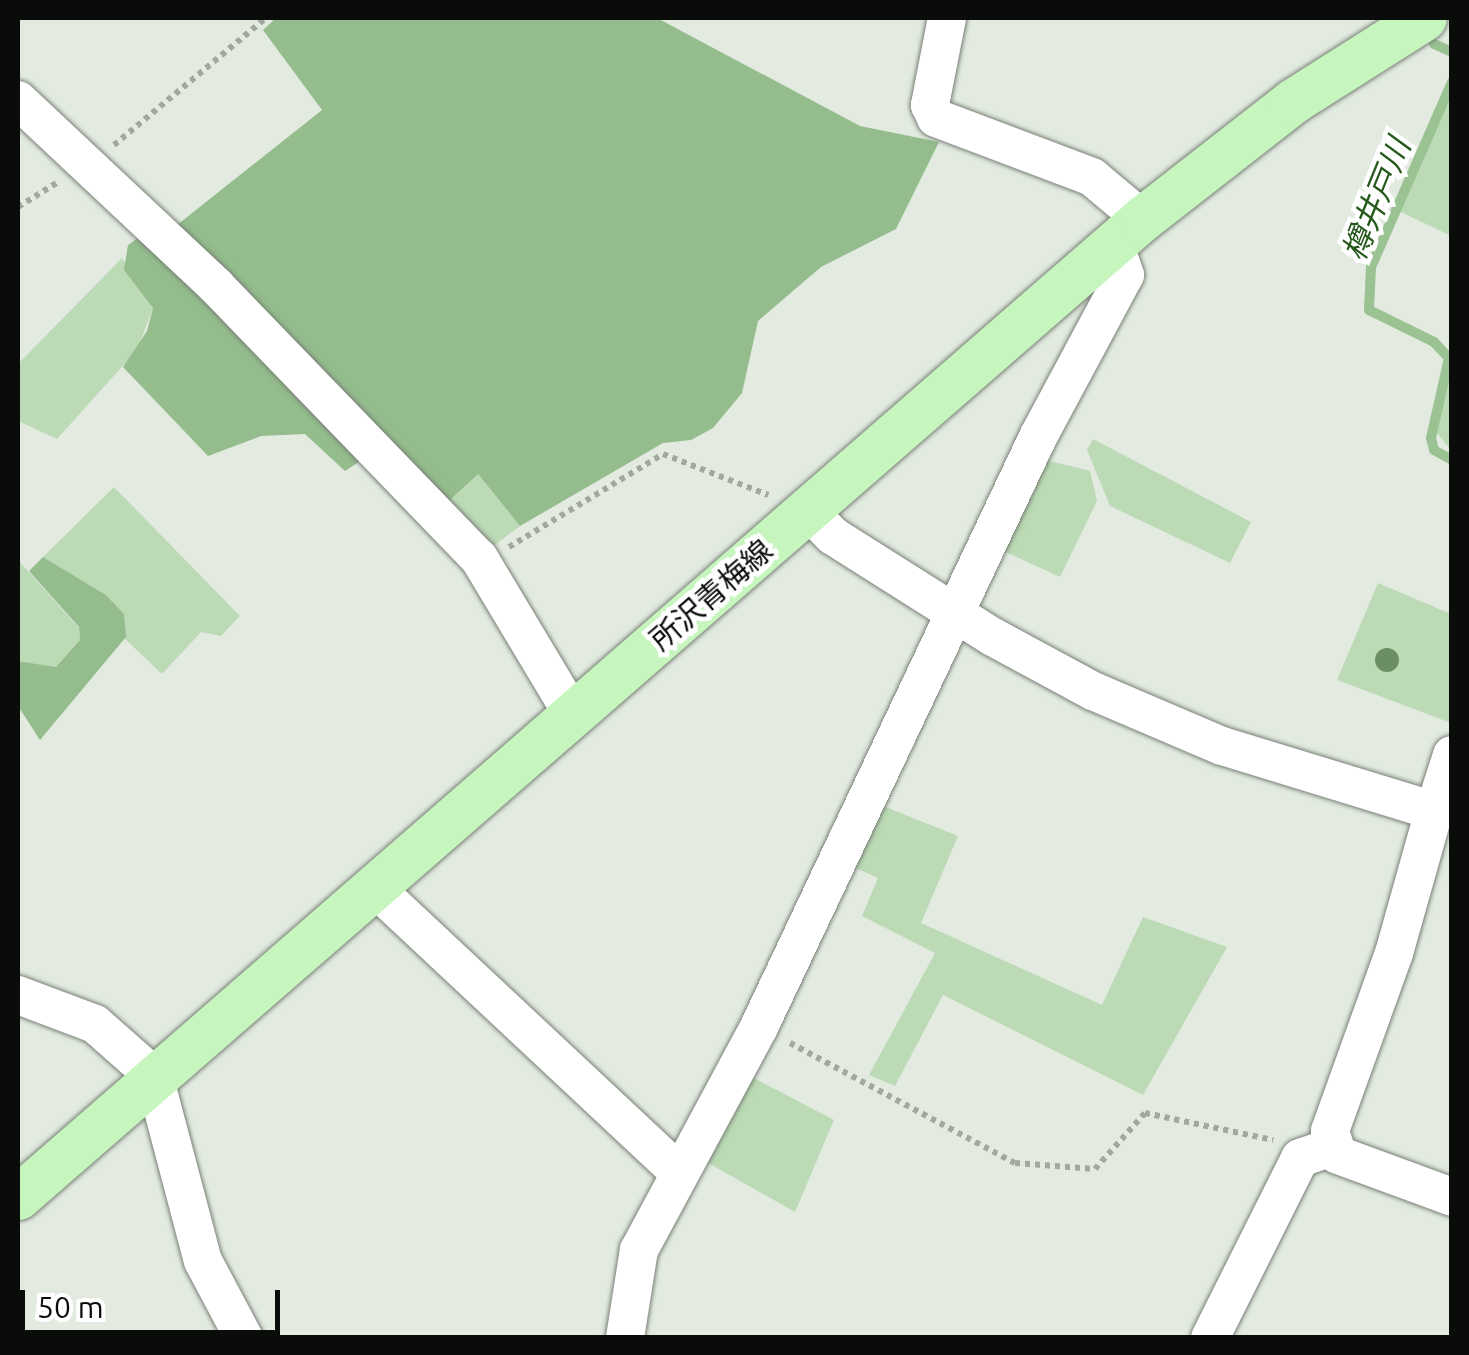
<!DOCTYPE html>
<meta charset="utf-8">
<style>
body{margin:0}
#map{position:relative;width:1469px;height:1355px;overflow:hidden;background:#e3ebe1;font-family:Ubuntu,"Noto Sans JP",sans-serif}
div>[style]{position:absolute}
.green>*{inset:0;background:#bbdab5}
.forest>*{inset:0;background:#94bc8d}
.stream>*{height:10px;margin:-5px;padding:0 5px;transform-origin:5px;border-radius:5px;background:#9ac293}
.path>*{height:6px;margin-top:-3px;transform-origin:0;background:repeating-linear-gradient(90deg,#a1a8a0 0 5px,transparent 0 10px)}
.roads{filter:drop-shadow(0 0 2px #798077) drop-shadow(0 0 2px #798077)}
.minor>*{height:38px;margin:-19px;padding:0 19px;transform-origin:19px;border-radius:19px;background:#fff}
.major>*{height:45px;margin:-22.5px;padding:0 22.5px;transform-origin:22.5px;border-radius:22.5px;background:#c6f5be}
.trees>*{width:24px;height:24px;margin:-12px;border-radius:50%;background:#6c8e65}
span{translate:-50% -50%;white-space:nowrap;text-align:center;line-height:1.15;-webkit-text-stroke:9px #fff;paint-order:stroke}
.street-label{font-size:30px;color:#0a0c09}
.water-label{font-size:32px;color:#265a1c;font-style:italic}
.frame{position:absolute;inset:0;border:20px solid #0a0c09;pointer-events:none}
.scale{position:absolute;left:20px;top:1290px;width:260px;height:45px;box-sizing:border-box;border:5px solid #0a0c09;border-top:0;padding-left:12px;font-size:30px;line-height:35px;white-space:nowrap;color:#0a0c09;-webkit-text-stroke:8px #fff;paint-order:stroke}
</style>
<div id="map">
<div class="green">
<div style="clip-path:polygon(1451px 91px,1452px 236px,1451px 236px,1399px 211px)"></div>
<div style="clip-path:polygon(122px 258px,153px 308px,137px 350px,57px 439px,18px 421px,18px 364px)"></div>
<div style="clip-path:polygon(1451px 362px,1451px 450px,1437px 433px)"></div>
<div style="clip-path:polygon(1093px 439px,1251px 522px,1230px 563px,1110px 506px,1087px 450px)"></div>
<div style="clip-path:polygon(1046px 460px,1090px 471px,1097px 501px,1060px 577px,1001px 550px)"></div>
<div style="clip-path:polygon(477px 473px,520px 526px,483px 554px,440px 509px)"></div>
<div style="clip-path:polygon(114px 487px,240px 616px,221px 636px,201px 632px,162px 674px,125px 639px,124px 614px,106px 595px,43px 557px)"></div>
<div style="clip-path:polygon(18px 560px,79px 628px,80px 640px,56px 667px,18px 661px)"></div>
<div style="clip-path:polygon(1378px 583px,1451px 614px,1451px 723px,1337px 680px)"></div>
<div style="clip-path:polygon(878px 804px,958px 836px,921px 923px,1102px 1005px,1143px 917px,1227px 947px,1143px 1095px,943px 995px,895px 1086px,869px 1075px,935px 953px,862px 916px,878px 878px,851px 866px)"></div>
<div style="clip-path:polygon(750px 1076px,834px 1120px,795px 1212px,703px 1160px)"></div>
</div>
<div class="forest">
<div style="clip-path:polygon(276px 18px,657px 18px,860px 126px,939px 142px,896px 229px,821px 267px,758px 321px,742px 393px,713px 428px,691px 440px,663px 443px,520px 526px,478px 474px,440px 509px,368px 456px,345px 471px,305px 434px,261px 436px,208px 456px,123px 367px,147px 331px,153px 308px,124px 270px,128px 245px,145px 233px,172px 229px,322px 110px,263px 30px)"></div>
<div style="clip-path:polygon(43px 557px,106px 595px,124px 614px,126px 637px,40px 740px,18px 706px,18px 661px,56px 667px,80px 640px,79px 627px,29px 571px)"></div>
</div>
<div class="stream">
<div style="left:1434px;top:44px;width:20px;rotate:24deg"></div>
<div style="left:1452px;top:82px;width:202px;rotate:113.6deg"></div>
<div style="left:1371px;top:267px;width:43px;rotate:92.7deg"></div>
<div style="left:1369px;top:310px;width:72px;rotate:26.2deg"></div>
<div style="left:1434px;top:342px;width:22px;rotate:47deg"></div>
<div style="left:1449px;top:358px;width:82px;rotate:102.7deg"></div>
<div style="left:1431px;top:438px;width:12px;rotate:76deg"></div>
<div style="left:1434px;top:450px;width:21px;rotate:29deg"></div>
</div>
<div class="path">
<div style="left:114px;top:145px;width:198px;rotate:-39.9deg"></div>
<div style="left:18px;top:207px;width:47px;rotate:-32deg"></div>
<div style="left:509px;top:547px;width:180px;rotate:-31.1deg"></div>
<div style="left:663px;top:454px;width:113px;rotate:21.3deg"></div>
<div style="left:790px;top:1043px;width:255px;rotate:28.1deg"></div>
<div style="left:1015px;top:1163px;width:80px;rotate:4.3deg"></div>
<div style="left:1095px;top:1169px;width:75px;rotate:-48.2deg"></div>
<div style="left:1145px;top:1113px;width:131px;rotate:11.9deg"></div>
</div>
<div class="roads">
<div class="minor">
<div style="left:947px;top:18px;width:89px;rotate:101.1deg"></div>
<div style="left:930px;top:105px;width:14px;rotate:65deg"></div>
<div style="left:936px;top:118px;width:167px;rotate:20.7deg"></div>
<div style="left:1092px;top:177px;width:65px;rotate:40deg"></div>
<div style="left:18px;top:100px;width:272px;rotate:43.2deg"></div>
<div style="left:216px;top:286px;width:378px;rotate:46deg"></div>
<div style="left:479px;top:558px;width:183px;rotate:59.1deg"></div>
<div style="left:808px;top:511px;width:35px;rotate:45deg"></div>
<div style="left:833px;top:536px;width:189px;rotate:32.3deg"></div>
<div style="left:993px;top:637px;width:114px;rotate:28.4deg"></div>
<div style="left:1093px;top:691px;width:140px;rotate:23.1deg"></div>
<div style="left:1222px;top:746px;width:222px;rotate:17deg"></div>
<div style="left:1434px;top:811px;width:148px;rotate:105.7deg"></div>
<div style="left:1394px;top:953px;width:189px;rotate:109.8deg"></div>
<div style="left:1330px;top:1131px;width:25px;rotate:72deg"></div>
<div style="left:1338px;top:1155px;width:121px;rotate:20.2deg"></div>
<div style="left:1434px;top:811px;width:59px;rotate:-72.2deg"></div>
<div style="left:375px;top:888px;width:414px;rotate:43.1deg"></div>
<div style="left:18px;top:995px;width:82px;rotate:20.6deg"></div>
<div style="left:95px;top:1024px;width:79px;rotate:41.4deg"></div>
<div style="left:154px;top:1076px;width:191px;rotate:75.2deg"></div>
<div style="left:203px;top:1261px;width:87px;rotate:62deg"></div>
<div style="left:625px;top:1338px;width:89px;rotate:-81deg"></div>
<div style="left:639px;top:1250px;width:253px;rotate:-61.7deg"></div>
<div style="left:759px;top:1027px;width:653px;rotate:-64.69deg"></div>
<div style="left:1038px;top:437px;width:184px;rotate:-61.8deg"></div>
<div style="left:1125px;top:275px;width:34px;rotate:-109deg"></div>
<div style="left:1210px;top:1338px;width:201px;rotate:-63.4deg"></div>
<div style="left:1300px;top:1158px;width:34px;rotate:-19deg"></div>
</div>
<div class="major">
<div style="left:18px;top:1197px;width:1490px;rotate:-41.03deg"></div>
<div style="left:1142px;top:219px;width:192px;rotate:-38deg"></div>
<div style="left:1293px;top:101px;width:155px;rotate:-32.4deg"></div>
</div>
</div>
<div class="trees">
<div style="left:1387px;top:660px"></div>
</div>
<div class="street-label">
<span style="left:711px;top:595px;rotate:-41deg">所沢青梅線</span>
</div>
<div class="water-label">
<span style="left:1376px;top:199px;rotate:-68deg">樽井戸川</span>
</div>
<div class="frame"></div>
<div class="scale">50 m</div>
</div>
